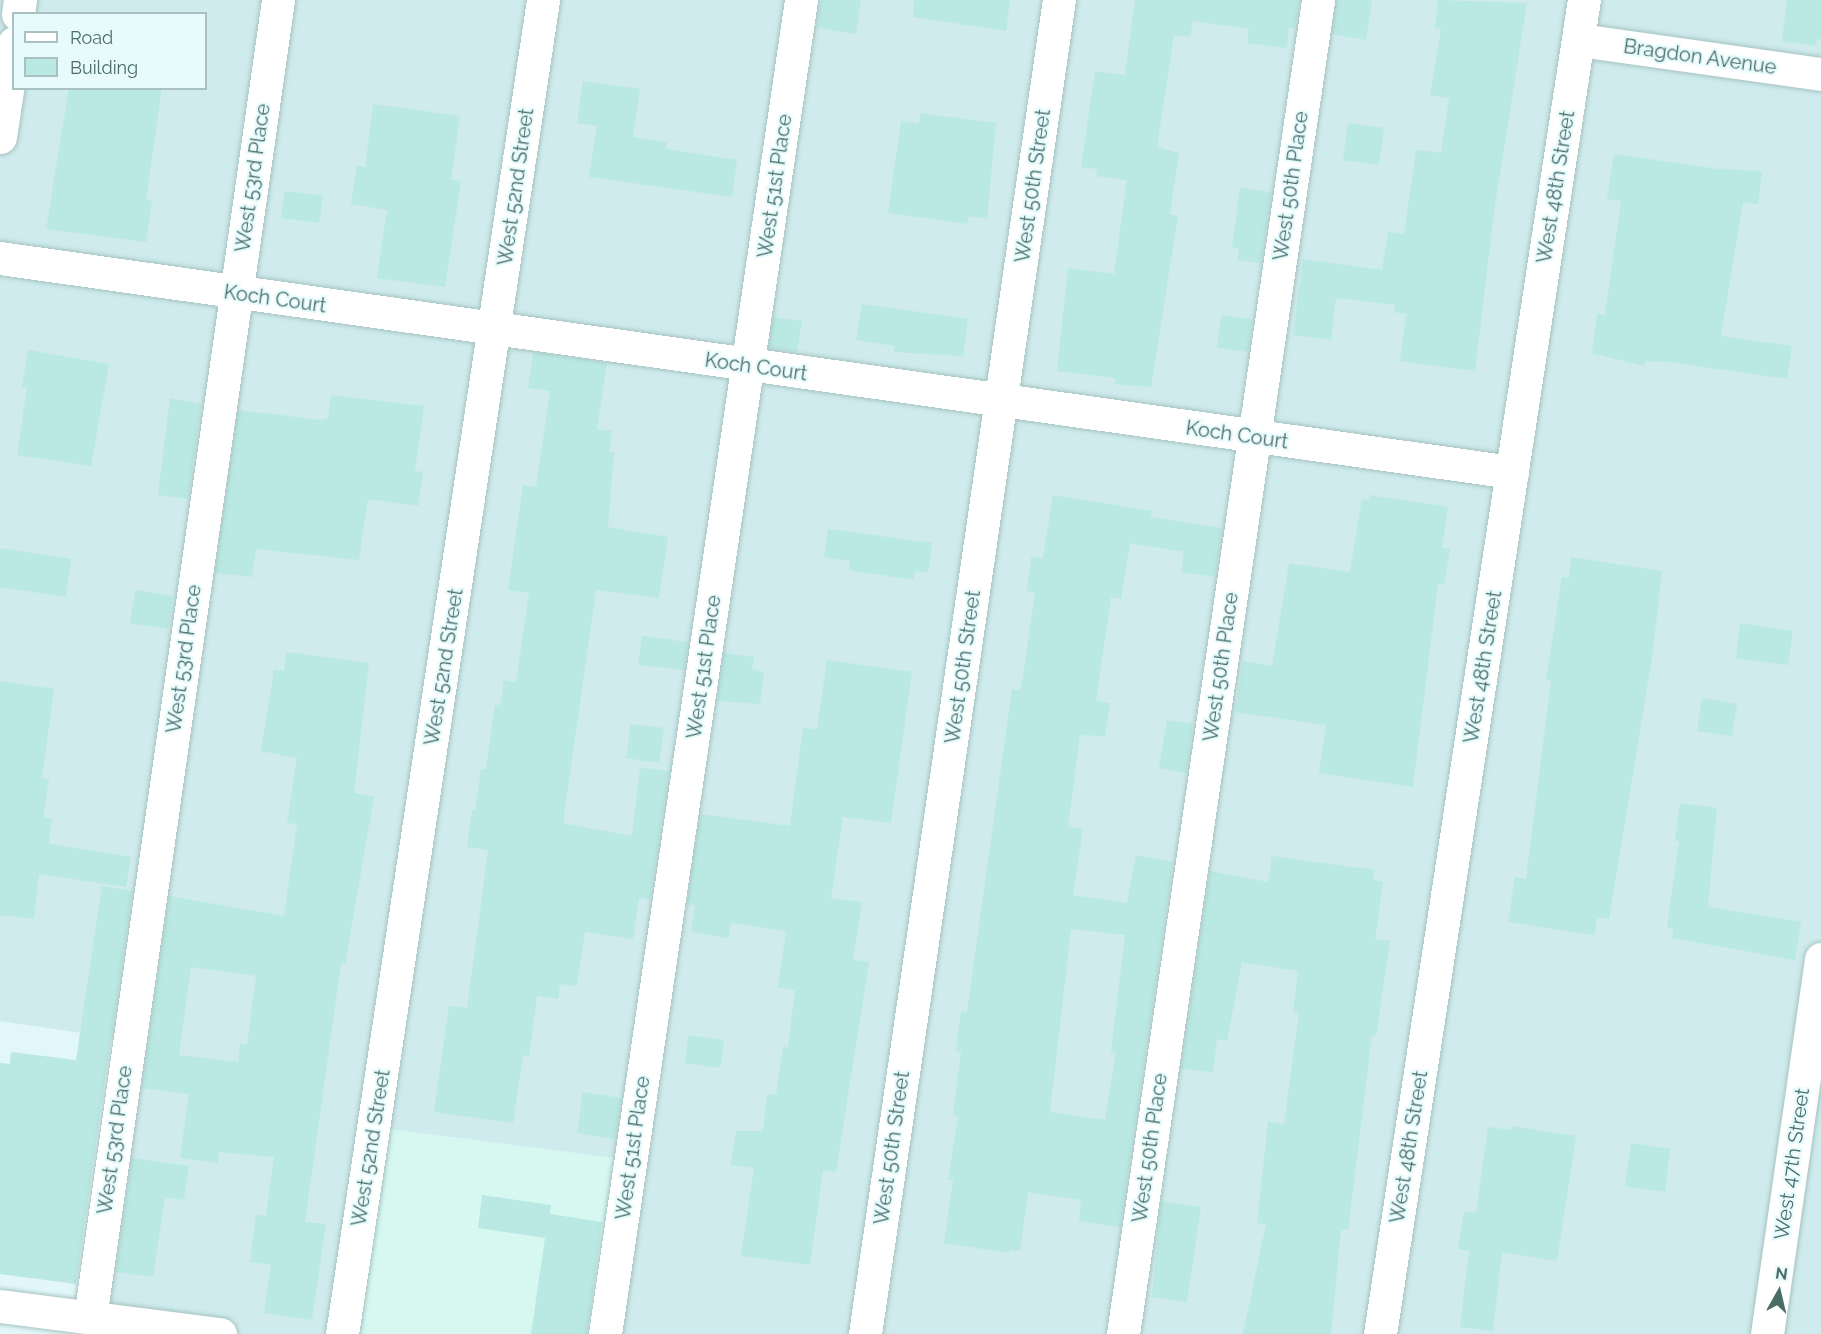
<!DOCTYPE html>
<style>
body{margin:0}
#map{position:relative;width:1821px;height:1334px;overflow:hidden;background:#e2f7f9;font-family:Raleway,sans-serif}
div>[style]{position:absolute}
.residential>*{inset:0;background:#cfebed}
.commercial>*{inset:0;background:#d6f8f1}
.building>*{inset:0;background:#bae8e3}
.roads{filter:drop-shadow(0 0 2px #a5c3c1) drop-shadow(0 0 2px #a5c3c1)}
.minor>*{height:33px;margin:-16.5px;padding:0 16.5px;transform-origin:16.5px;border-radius:16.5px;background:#fff}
span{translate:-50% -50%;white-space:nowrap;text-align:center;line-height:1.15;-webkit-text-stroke:4.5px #e7fbfd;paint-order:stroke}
.street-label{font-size:20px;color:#4b6d68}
.legend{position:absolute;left:12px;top:12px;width:195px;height:78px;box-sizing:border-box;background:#e7fbfd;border:2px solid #a9c2c1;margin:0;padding:8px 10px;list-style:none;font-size:18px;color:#4b6d68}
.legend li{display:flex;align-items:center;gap:12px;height:30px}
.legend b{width:30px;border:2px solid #a9c2c1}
.north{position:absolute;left:1749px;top:1262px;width:60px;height:60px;-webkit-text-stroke:4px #e7fbfd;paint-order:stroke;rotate:8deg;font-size:16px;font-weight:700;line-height:24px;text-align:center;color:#4b6d68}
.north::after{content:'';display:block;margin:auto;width:21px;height:27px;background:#4b6d68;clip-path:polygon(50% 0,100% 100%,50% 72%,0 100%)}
</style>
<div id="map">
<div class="residential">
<div style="clip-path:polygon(evenodd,0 0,1821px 0,1821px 1334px,220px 1334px,90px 1318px,129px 1040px,0 1021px,0 0,14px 14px,206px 14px,206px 88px,14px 88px,14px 14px)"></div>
</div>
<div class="commercial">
<div style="clip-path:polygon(374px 1127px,631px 1160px,605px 1334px,342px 1334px)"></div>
</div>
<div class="building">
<div style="clip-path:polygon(821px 0,861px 0,856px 34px,817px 28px)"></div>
<div style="clip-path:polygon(914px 0,1010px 0,1006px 31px,913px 17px)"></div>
<div style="clip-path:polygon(1135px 0,1299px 0,1295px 28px,1289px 28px,1287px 48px,1247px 43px,1249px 29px,1193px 21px,1190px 37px,1174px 35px,1157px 147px,1179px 153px,1170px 214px,1178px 216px,1151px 387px,1114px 384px,1115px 378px,1057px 371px,1068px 268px,1114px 274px,1127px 180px,1096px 176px,1097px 169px,1081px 167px,1095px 71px,1125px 75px)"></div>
<div style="clip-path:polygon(1336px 0,1372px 0,1366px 40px,1332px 34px)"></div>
<div style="clip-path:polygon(1438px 0,1527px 3px,1494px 212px,1475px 371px,1400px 361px,1406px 314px,1394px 312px,1395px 305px,1336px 298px,1331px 340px,1293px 335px,1303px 259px,1382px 270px,1388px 232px,1404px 234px,1416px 150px,1441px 153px,1449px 98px,1430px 95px,1441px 29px,1435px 28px)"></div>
<div style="clip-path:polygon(1787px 0,1821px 0,1821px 39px,1817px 39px,1816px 46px,1782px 41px)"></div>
<div style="clip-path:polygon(583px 81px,640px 89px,633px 137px,667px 142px,666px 149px,737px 160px,732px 197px,589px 177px,597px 126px,577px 123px)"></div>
<div style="clip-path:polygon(69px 88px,162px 88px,146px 200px,152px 200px,146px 242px,46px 229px)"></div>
<div style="clip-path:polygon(373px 104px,460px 116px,451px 180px,461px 181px,445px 287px,377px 278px,387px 210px,351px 204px,357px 166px,365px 167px)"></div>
<div style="clip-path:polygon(920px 113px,996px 123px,987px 219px,968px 216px,968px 224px,888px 213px,901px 121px,919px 124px)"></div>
<div style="clip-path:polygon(1348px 123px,1384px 128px,1379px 165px,1343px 160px)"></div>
<div style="clip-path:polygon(1614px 154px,1718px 169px,1762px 171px,1758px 204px,1743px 202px,1721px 336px,1792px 346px,1787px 379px,1668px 362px,1645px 361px,1644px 366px,1592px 353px,1597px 314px,1605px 315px,1621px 201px,1607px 199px)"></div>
<div style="clip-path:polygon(1240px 188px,1271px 192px,1261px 263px,1237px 260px,1239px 249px,1232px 248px)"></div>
<div style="clip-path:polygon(285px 191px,323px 196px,319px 223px,281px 218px)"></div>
<div style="clip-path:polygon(862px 304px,968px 319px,963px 356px,894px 352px,894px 346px,856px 340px)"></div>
<div style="clip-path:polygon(1221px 315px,1252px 319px,1248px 352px,1217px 348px)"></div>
<div style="clip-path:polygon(773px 317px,802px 321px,797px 352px,769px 348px)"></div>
<div style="clip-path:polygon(28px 350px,109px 364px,91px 466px,17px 455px,27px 387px,22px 387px)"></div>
<div style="clip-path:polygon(533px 352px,607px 363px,597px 429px,612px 431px,609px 452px,614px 452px,608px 527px,668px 537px,659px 598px,596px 590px,563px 823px,632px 836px,640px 768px,669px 771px,650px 899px,639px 898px,633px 939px,585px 932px,577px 986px,560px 984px,558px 999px,537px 996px,529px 1056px,523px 1055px,513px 1123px,434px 1112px,449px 1006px,467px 1008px,481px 905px,488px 850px,467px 847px,472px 810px,475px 810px,481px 769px,486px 769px,495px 705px,500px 705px,504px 680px,516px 682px,529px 593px,508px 590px,523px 485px,536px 487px,550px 391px,528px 388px)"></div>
<div style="clip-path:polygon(331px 395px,424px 406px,415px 471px,423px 472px,418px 506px,368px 499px,359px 560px,256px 549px,252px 577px,215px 573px,238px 410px,322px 420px,328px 418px)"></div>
<div style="clip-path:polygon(170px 398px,201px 404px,188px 499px,158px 495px)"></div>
<div style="clip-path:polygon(evenodd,1053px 495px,1152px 511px,1151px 517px,1222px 528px,1215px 577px,1181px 572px,1184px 552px,1130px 543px,1121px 599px,1111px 597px,1096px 701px,1110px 703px,1105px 736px,1080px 735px,1068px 827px,1083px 829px,1073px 895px,1127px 903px,1136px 855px,1173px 862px,1120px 1227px,1079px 1221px,1081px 1200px,1028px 1192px,1020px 1251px,1009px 1250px,1009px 1253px,944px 1243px,953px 1180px,948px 1180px,958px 1116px,953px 1115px,961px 1052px,956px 1051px,961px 1011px,967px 1012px,1012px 689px,1021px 690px,1035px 592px,1027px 591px,1031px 557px,1043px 558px,1053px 495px,1071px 929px,1125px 935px,1111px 1052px,1116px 1053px,1105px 1120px,1050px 1112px,1071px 929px)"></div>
<div style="clip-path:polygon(1369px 495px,1448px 507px,1442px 548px,1450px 549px,1444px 585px,1438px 584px,1413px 787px,1319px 773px,1326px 725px,1235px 712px,1243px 661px,1272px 666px,1289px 563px,1350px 572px,1362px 499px,1369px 500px)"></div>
<div style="clip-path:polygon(828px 529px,932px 543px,928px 572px,915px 571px,914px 580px,849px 570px,850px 561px,824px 557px)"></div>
<div style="clip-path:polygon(0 548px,71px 559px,66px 597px,0 587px)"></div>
<div style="clip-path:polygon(1571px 557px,1662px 571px,1653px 651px,1609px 919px,1597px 917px,1594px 935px,1508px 922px,1515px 877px,1526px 879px,1551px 681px,1546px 680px,1562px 577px,1569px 578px)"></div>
<div style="clip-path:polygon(135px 590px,173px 596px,168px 629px,130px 623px)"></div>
<div style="clip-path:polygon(1740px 623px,1793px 631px,1788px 665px,1736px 658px)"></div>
<div style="clip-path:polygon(642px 636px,688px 642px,684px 670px,638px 665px)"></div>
<div style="clip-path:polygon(evenodd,287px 652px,369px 663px,354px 793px,374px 797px,345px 964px,341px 964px,305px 1222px,326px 1224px,312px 1320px,264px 1313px,271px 1265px,250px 1262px,256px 1215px,266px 1216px,274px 1157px,219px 1152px,218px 1163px,180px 1158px,189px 1094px,142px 1088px,169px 896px,284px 916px,297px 824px,287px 823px,297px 758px,261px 751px,274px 670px,284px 671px,287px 652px,191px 967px,256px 976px,247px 1045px,240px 1044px,238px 1062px,179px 1055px,191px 967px)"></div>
<div style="clip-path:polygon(724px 653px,754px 657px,752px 669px,764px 673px,760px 704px,717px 701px)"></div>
<div style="clip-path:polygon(827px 660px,912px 672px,891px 823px,843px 817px,831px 898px,862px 902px,853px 960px,869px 962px,836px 1172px,823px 1170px,810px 1265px,741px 1256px,754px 1168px,731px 1165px,736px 1131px,763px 1131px,767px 1094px,776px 1095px,783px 1047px,788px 1047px,795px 990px,778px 987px,786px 931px,731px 923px,729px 938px,691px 932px,695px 905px,687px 904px,700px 814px,790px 826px,803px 728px,817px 729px)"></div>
<div style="clip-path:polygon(0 681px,54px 689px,42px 778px,49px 779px,43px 818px,52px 819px,49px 840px,50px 844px,131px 857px,126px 887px,39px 874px,34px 919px,0 915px)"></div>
<div style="clip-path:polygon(1702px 698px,1737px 704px,1732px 736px,1697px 731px)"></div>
<div style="clip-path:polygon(1167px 720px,1193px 724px,1186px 773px,1159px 768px)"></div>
<div style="clip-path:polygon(631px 724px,664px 728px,659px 763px,626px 758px)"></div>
<div style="clip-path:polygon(1680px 803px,1717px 808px,1708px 907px,1801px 922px,1795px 960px,1672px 938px,1674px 929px,1667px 928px,1679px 841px,1675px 841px)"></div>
<div style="clip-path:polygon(1272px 856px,1375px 870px,1373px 880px,1383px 882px,1375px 939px,1390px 941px,1376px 1036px,1372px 1035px,1348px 1230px,1341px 1229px,1331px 1334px,1243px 1334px,1266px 1224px,1257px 1223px,1268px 1122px,1284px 1124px,1299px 1013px,1293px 1012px,1298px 971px,1242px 962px,1227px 1041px,1217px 1039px,1213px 1072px,1181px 1069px,1210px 871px,1268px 882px)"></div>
<div style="clip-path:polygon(102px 886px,132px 891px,76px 1284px,0 1274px,0 1063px,10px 1064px,11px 1052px,76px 1060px)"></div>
<div style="clip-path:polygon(688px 1035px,724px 1040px,720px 1068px,685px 1063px)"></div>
<div style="clip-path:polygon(583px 1092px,621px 1098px,615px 1139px,577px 1133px)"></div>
<div style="clip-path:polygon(1511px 1126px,1576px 1136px,1557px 1261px,1502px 1252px,1493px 1331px,1460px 1327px,1469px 1251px,1458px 1249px,1464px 1211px,1476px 1213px,1488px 1127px,1511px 1130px)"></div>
<div style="clip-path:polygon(1631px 1143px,1670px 1149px,1665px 1192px,1625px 1186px)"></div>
<div style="clip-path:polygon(132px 1158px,189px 1166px,184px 1200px,165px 1197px,153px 1277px,116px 1272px)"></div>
<div style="clip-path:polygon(482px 1195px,551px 1205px,550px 1214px,602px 1222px,587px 1334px,531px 1334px,545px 1238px,478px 1228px)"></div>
<div style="clip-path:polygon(1161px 1201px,1201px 1207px,1187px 1302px,1152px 1297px)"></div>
</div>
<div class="roads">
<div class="minor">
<div style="left:18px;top:14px;width:14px;rotate:-82deg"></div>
<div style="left:1579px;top:40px;width:244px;rotate:8deg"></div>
<div style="left:0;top:137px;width:95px;rotate:-81.5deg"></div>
<div style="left:0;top:258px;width:1527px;rotate:8.06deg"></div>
<div style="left:0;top:1306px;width:222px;rotate:7.3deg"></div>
<div style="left:90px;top:1318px;width:1331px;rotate:-81.88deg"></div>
<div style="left:342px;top:1334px;width:1349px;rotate:-81.43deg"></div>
<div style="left:605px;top:1334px;width:1348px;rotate:-81.64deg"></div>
<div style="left:865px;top:1334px;width:1348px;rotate:-81.73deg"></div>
<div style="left:1123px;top:1334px;width:1348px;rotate:-81.68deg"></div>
<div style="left:1380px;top:1334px;width:1350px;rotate:-81.31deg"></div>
<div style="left:1767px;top:1334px;width:379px;rotate:-81.8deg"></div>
</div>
</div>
<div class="street-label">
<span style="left:1700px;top:57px;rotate:8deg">Bragdon Avenue</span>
<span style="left:253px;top:178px;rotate:-82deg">West 53rd Place</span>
<span style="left:775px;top:186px;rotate:-82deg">West 51st Place</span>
<span style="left:1033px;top:186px;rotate:-82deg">West 50th Street</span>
<span style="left:1291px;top:186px;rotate:-82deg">West 50th Place</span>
<span style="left:516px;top:187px;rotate:-82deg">West 52nd Street</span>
<span style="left:1556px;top:187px;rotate:-81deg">West 48th Street</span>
<span style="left:275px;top:299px;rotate:8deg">Koch Court</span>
<span style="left:756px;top:367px;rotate:8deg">Koch Court</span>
<span style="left:1237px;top:435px;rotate:8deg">Koch Court</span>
<span style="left:184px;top:659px;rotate:-82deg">West 53rd Place</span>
<span style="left:444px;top:667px;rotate:-81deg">West 52nd Street</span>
<span style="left:704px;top:667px;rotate:-82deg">West 51st Place</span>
<span style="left:963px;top:667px;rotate:-82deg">West 50th Street</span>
<span style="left:1221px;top:667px;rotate:-82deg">West 50th Place</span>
<span style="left:1483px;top:667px;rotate:-81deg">West 48th Street</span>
<span style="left:115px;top:1140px;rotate:-82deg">West 53rd Place</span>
<span style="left:1409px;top:1147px;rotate:-81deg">West 48th Street</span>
<span style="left:371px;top:1148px;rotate:-81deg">West 52nd Street</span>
<span style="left:633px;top:1148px;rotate:-82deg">West 51st Place</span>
<span style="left:892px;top:1148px;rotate:-82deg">West 50th Street</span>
<span style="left:1150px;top:1148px;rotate:-82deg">West 50th Place</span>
<span style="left:1792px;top:1164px;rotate:-82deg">West 47th Street</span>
</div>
<ul class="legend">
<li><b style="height:8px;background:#fff"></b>Road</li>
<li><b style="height:16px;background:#bae8e3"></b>Building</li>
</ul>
<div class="north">N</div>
</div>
